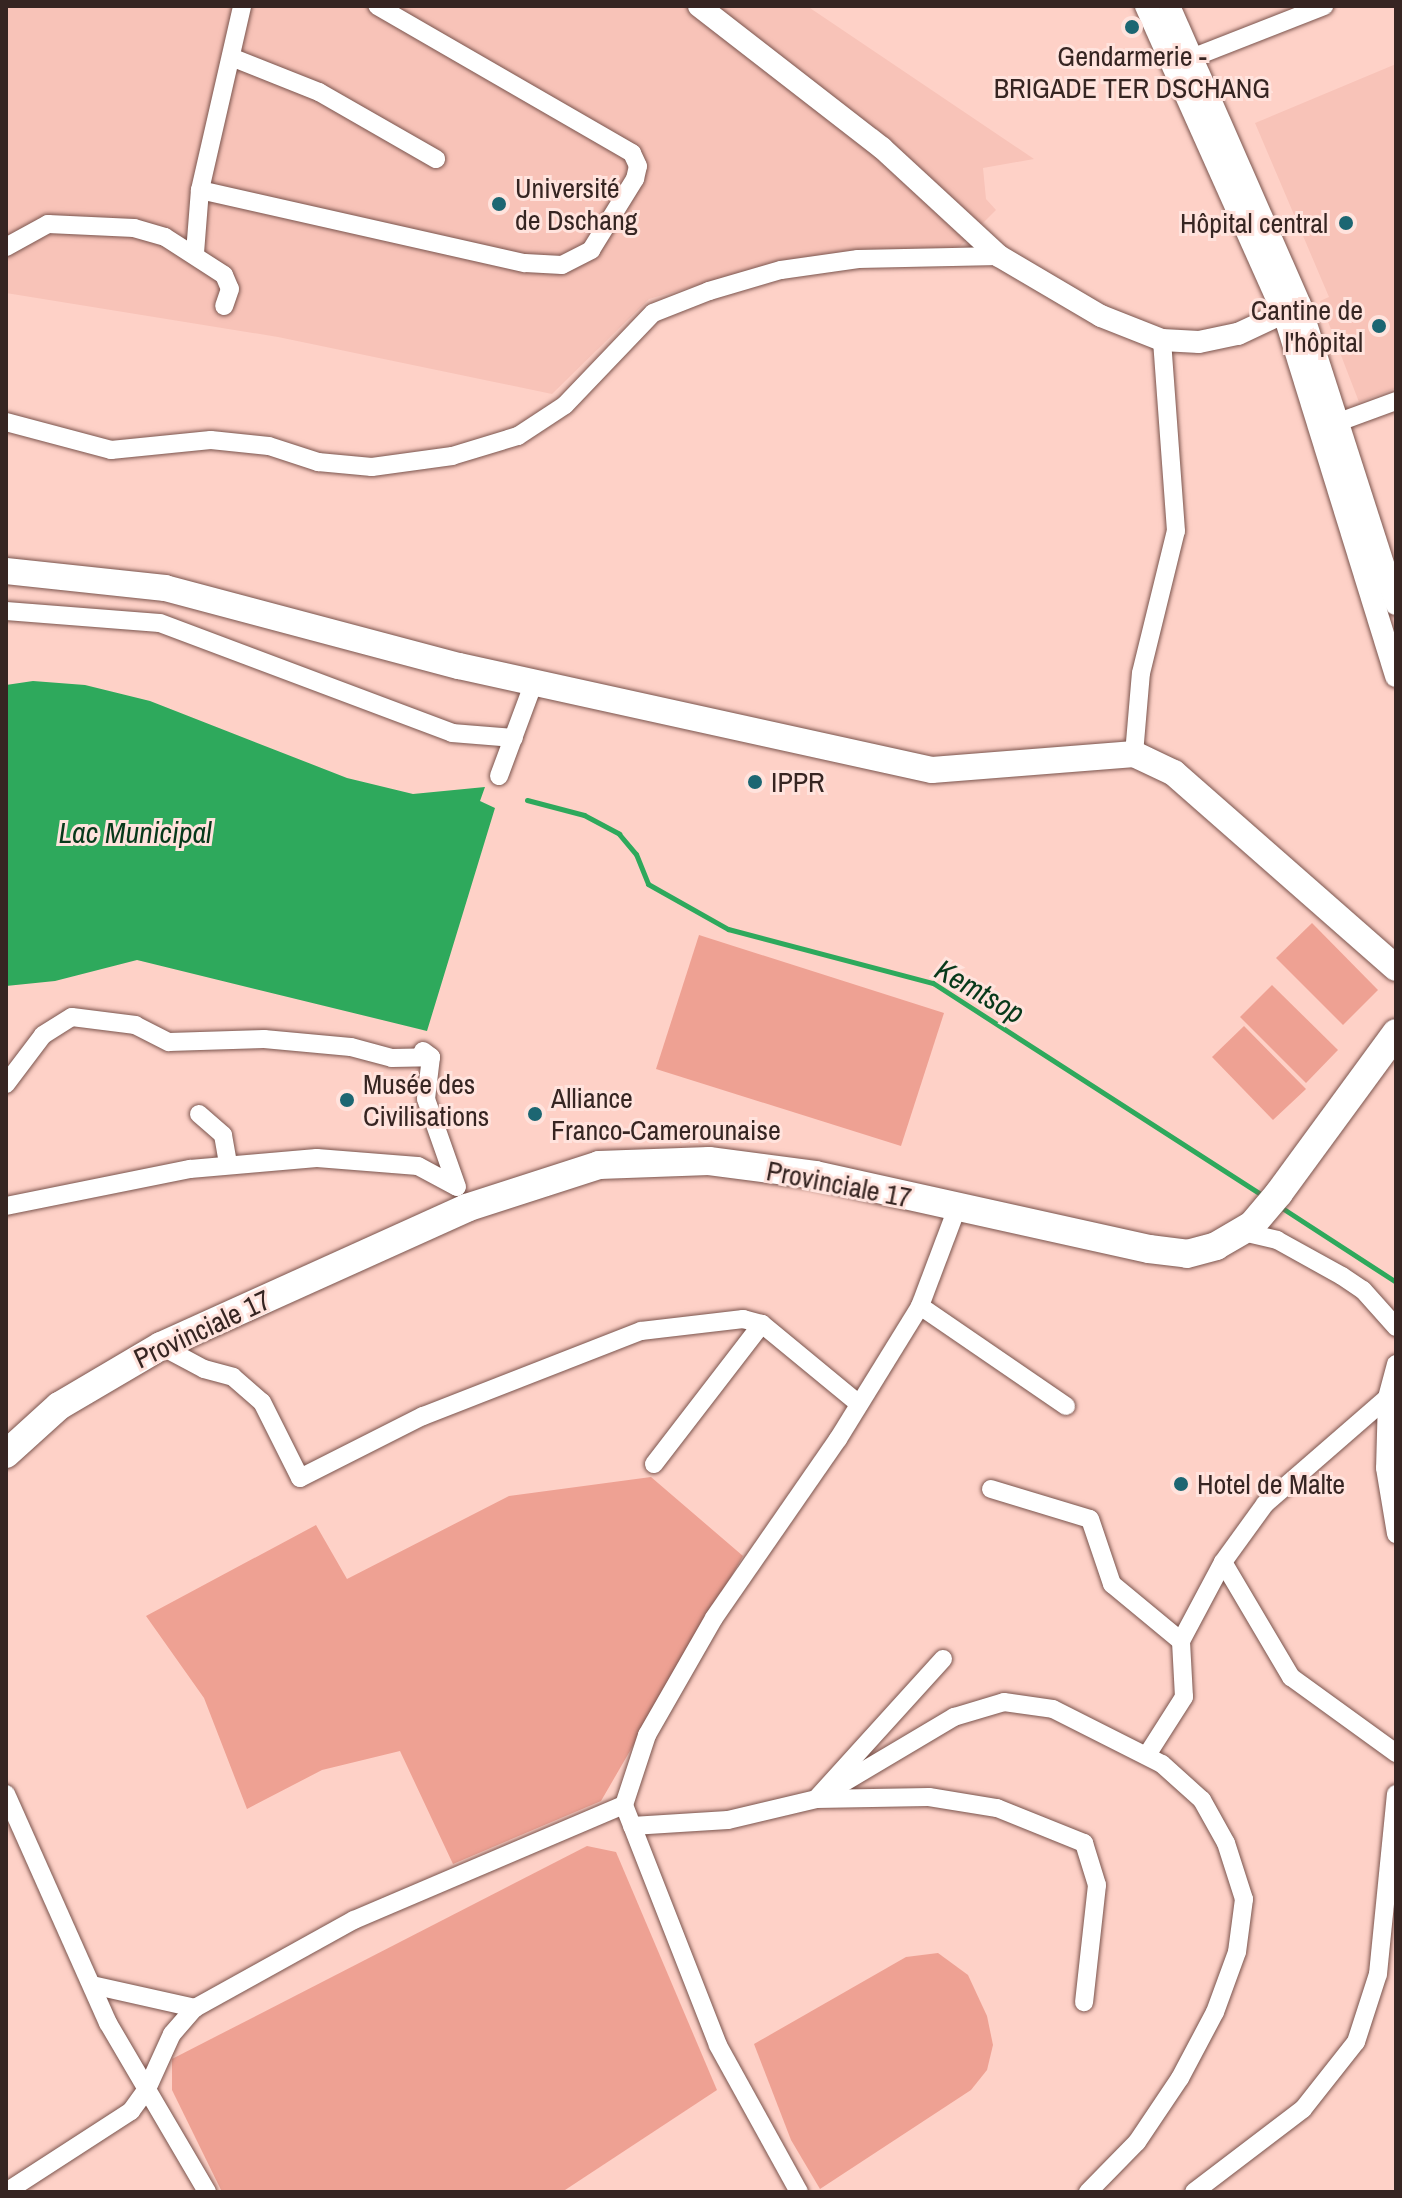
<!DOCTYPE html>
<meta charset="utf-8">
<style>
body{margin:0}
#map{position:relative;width:1402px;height:2198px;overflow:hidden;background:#fed1c7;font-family:"Archivo Narrow",sans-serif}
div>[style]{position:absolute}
.built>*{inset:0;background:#f8c3b8}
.green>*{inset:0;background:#eea193}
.water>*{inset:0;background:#2ea95c}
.stream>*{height:5px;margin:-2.5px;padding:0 2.5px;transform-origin:2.5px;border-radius:2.5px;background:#2ea95c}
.roads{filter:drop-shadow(0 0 2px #7a544d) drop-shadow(0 0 2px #7a544d)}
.minor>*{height:18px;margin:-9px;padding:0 9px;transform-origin:9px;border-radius:9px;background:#fff}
.tertiary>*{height:22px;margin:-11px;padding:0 11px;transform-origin:11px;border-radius:11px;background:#fff}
.secondary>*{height:26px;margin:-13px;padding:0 13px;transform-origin:13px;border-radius:13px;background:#fff}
.primary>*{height:28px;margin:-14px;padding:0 14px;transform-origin:14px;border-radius:14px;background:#fff}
.dots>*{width:22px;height:22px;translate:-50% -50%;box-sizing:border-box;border:4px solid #ffe3dd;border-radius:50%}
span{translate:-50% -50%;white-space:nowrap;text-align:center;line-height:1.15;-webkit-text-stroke:6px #ffe3dd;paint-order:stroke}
.poi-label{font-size:28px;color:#362522}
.left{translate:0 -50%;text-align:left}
.right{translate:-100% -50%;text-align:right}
.street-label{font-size:28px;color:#362522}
.water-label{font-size:30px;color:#07391a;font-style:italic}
.frame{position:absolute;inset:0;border:8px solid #362522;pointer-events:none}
</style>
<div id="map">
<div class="built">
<div style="clip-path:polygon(6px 6px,807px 6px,1034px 159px,983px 168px,986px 199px,996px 210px,957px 249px,775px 263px,649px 299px,552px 394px,278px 337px,6px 293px)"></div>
<div style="clip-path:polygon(1396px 64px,1396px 388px,1359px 402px,1320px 301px,1329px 297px,1255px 123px)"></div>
</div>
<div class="green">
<div style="clip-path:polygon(1312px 923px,1378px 990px,1343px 1025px,1276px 958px)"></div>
<div style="clip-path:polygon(699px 935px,944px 1013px,901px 1146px,656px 1069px)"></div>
<div style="clip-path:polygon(1272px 985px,1338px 1050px,1306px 1083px,1240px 1017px)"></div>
<div style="clip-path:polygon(1244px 1026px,1306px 1089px,1273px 1120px,1212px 1057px)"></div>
<div style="clip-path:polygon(651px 1477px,743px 1556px,601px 1801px,453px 1864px,400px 1751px,322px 1770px,247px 1809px,204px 1698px,146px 1616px,316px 1525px,347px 1579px,509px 1496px)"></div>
<div style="clip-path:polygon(587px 1846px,616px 1852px,717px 2090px,562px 2192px,222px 2192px,172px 2090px,172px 2059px)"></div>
<div style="clip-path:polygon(938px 1953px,968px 1975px,987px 2016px,993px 2045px,987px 2070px,971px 2090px,820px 2189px,791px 2140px,754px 2044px,906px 1957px)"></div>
</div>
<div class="water">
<div style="clip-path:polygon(33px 681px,85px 685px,150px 701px,347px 778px,413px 794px,485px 787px,480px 801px,495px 808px,427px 1031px,137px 960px,55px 981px,6px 986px,6px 685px)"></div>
</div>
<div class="stream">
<div style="left:527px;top:800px;width:59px;rotate:14.7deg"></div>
<div style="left:584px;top:815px;width:40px;rotate:28deg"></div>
<div style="left:619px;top:834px;width:26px;rotate:50deg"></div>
<div style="left:636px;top:854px;width:32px;rotate:68deg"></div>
<div style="left:648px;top:884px;width:92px;rotate:29.4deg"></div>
<div style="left:728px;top:929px;width:212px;rotate:14.8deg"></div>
<div style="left:933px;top:983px;width:394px;rotate:32.8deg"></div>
<div style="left:1279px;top:1206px;width:140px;rotate:33deg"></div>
</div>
<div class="roads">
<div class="minor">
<div style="left:231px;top:57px;width:95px;rotate:21.7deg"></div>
<div style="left:319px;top:92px;width:135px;rotate:29.8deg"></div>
<div style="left:1181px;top:62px;width:154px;rotate:-21.4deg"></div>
<div style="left:200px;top:190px;width:333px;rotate:12.7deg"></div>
<div style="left:525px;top:263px;width:37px;rotate:3deg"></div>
<div style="left:562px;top:265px;width:33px;rotate:-27deg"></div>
<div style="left:591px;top:250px;width:84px;rotate:-58.2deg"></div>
<div style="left:635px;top:179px;width:13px;rotate:-77deg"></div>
<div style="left:638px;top:166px;width:14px;rotate:-115deg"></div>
<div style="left:632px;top:153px;width:294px;rotate:-150deg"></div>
<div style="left:6px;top:247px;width:48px;rotate:-28.7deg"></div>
<div style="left:48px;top:224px;width:86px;rotate:2.7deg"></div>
<div style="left:134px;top:228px;width:32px;rotate:16deg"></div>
<div style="left:165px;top:237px;width:70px;rotate:32.8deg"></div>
<div style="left:224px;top:275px;width:15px;rotate:67deg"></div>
<div style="left:230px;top:289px;width:18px;rotate:109deg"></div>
<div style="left:195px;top:253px;width:63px;rotate:-85.5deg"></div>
<div style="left:200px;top:190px;width:189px;rotate:-77.1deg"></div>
<div style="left:6px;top:422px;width:109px;rotate:14.9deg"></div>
<div style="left:111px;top:450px;width:100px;rotate:-5.7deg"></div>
<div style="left:211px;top:440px;width:58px;rotate:5.9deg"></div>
<div style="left:269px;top:446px;width:52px;rotate:18.1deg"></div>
<div style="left:318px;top:462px;width:54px;rotate:5.3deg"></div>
<div style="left:372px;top:467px;width:81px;rotate:-7.8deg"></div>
<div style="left:452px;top:456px;width:69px;rotate:-16.9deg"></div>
<div style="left:518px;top:436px;width:56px;rotate:-33.4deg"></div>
<div style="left:565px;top:405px;width:127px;rotate:-46.3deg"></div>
<div style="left:653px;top:313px;width:60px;rotate:-21.4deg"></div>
<div style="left:709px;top:291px;width:75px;rotate:-16.3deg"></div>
<div style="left:781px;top:270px;width:78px;rotate:-8.1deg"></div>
<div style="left:858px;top:259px;width:141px;rotate:-1.2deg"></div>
<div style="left:1336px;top:423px;width:64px;rotate:-20.1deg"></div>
<div style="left:6px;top:611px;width:154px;rotate:4.5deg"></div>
<div style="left:160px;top:623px;width:312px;rotate:20.6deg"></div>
<div style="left:452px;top:733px;width:62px;rotate:4.6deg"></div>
<div style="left:1134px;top:754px;width:81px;rotate:-85.1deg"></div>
<div style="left:1141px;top:673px;width:146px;rotate:-76.2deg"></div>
<div style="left:1176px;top:531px;width:192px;rotate:-94.2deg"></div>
<div style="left:499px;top:776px;width:100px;rotate:-69.6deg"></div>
<div style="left:423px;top:1051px;width:10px;rotate:37deg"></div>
<div style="left:431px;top:1057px;width:42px;rotate:96.8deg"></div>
<div style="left:426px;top:1099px;width:93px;rotate:70.6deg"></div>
<div style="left:6px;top:1084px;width:61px;rotate:-52.9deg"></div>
<div style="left:43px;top:1035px;width:34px;rotate:-32deg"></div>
<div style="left:72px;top:1017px;width:64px;rotate:7.2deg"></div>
<div style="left:135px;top:1025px;width:38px;rotate:27deg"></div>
<div style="left:169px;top:1042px;width:95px;rotate:-1.8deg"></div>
<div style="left:264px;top:1039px;width:87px;rotate:5.3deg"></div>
<div style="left:351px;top:1047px;width:42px;rotate:15deg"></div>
<div style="left:392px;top:1058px;width:39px;rotate:-1deg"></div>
<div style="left:199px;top:1114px;width:32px;rotate:41deg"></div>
<div style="left:223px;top:1135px;width:29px;rotate:80deg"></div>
<div style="left:6px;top:1206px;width:188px;rotate:-11.4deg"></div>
<div style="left:190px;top:1169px;width:127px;rotate:-5deg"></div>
<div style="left:317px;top:1158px;width:101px;rotate:4.5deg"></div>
<div style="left:418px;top:1166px;width:44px;rotate:28.3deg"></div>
<div style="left:1243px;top:1232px;width:35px;rotate:13deg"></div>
<div style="left:1277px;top:1240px;width:74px;rotate:29deg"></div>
<div style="left:1342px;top:1276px;width:25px;rotate:34deg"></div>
<div style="left:1363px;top:1290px;width:50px;rotate:48.3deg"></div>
<div style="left:920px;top:1306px;width:177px;rotate:34.4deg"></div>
<div style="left:161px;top:1346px;width:49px;rotate:28.1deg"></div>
<div style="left:204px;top:1369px;width:30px;rotate:15deg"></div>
<div style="left:233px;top:1377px;width:38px;rotate:41deg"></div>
<div style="left:262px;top:1402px;width:85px;rotate:63.4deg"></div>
<div style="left:300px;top:1478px;width:138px;rotate:-26.8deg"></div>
<div style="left:423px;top:1416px;width:234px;rotate:-21.3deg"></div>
<div style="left:641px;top:1331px;width:103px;rotate:-6.7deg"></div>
<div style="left:743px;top:1319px;width:20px;rotate:15deg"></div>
<div style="left:762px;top:1324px;width:126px;rotate:39.5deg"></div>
<div style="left:1396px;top:1364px;width:35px;rotate:105deg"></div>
<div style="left:1387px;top:1398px;width:70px;rotate:91.6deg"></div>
<div style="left:1385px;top:1468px;width:67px;rotate:80.5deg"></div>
<div style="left:654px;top:1464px;width:177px;rotate:-52.4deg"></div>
<div style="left:991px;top:1489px;width:103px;rotate:16.9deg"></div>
<div style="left:1090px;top:1519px;width:69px;rotate:71.3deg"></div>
<div style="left:1112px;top:1584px;width:89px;rotate:39.6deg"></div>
<div style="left:1223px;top:1562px;width:134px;rotate:59.4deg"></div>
<div style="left:1291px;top:1677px;width:130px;rotate:35.9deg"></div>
<div style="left:943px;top:1659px;width:189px;rotate:132.2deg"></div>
<div style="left:816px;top:1799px;width:113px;rotate:-1deg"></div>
<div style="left:929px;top:1797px;width:69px;rotate:9.2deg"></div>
<div style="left:997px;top:1808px;width:94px;rotate:21.9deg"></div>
<div style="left:1084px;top:1843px;width:44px;rotate:72.8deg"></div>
<div style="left:1097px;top:1885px;width:118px;rotate:96.3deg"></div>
<div style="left:1147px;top:1755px;width:69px;rotate:-57.5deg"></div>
<div style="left:1184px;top:1697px;width:56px;rotate:-93.1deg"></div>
<div style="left:1181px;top:1641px;width:89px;rotate:-62deg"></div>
<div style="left:1223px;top:1562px;width:72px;rotate:-54.1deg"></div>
<div style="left:1265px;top:1504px;width:162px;rotate:-41deg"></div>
<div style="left:6px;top:1794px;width:251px;rotate:66deg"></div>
<div style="left:108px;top:2023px;width:196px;rotate:59.6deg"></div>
<div style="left:632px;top:1826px;width:96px;rotate:-3.6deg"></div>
<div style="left:728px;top:1820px;width:90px;rotate:-13.4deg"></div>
<div style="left:816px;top:1799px;width:161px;rotate:-30.7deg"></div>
<div style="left:954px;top:1717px;width:52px;rotate:-16.7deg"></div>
<div style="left:1004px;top:1702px;width:49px;rotate:8.1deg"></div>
<div style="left:1053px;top:1709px;width:122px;rotate:26.8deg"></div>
<div style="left:1162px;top:1764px;width:54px;rotate:42deg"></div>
<div style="left:1202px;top:1800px;width:49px;rotate:60.8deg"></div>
<div style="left:1226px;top:1843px;width:59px;rotate:72.2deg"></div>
<div style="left:1244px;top:1899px;width:53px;rotate:97.5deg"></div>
<div style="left:1237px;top:1952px;width:64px;rotate:110.1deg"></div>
<div style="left:1215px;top:2012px;width:75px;rotate:117.9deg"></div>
<div style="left:1180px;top:2078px;width:77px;rotate:123.9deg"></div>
<div style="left:1137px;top:2142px;width:70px;rotate:134.4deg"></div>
<div style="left:92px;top:1985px;width:106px;rotate:12.6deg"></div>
<div style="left:6px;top:2192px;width:149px;rotate:-32.9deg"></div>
<div style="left:131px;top:2111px;width:27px;rotate:-54deg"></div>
<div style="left:147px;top:2089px;width:60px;rotate:-65.6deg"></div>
<div style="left:172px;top:2034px;width:35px;rotate:-49deg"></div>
<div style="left:195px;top:2008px;width:182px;rotate:-29deg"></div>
<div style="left:354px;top:1920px;width:293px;rotate:-23.1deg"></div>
<div style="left:799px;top:2192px;width:168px;rotate:-118.9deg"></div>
<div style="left:718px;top:2045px;width:258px;rotate:-111.4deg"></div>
<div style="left:624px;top:1805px;width:74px;rotate:-71.8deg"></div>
<div style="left:647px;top:1735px;width:135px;rotate:-60.2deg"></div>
<div style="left:714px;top:1618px;width:218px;rotate:-55.3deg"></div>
<div style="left:838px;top:1439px;width:156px;rotate:-58.3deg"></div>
<div style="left:920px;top:1306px;width:105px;rotate:-69.3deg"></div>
<div style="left:1194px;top:2192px;width:137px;rotate:-37.3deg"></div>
<div style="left:1303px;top:2109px;width:85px;rotate:-51.7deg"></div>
<div style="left:1356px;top:2042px;width:71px;rotate:-72.1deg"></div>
<div style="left:1378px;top:1974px;width:181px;rotate:-84.3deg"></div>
</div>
<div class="tertiary">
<div style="left:699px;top:6px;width:232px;rotate:37.8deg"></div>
<div style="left:882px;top:148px;width:159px;rotate:42.7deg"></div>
<div style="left:999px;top:256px;width:118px;rotate:30.5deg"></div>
<div style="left:1101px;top:316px;width:66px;rotate:21.5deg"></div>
<div style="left:1162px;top:340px;width:37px;rotate:3deg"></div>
<div style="left:1199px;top:342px;width:40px;rotate:-12deg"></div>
<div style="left:1238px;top:334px;width:68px;rotate:-25.1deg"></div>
<div style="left:1146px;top:6px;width:338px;rotate:65.9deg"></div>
<div style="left:1284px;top:314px;width:379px;rotate:72.8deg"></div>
<div style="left:1169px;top:6px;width:326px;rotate:66.3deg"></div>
<div style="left:1300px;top:305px;width:314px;rotate:72.2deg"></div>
</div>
<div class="secondary">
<div style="left:6px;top:571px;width:160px;rotate:6.1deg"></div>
<div style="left:165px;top:588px;width:304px;rotate:14.9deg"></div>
<div style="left:459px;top:666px;width:484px;rotate:12.4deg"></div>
<div style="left:932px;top:770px;width:203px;rotate:-4.5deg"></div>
<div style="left:1134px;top:754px;width:44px;rotate:25.4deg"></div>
<div style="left:1174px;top:773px;width:295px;rotate:41.3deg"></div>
</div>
<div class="primary">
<div style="left:6px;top:1454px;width:72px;rotate:-42.2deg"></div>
<div style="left:59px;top:1406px;width:118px;rotate:-30.5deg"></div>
<div style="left:161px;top:1346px;width:335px;rotate:-24.3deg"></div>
<div style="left:466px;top:1208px;width:140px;rotate:-17.9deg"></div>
<div style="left:599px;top:1165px;width:110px;rotate:-2.1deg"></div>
<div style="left:709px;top:1161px;width:107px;rotate:7.5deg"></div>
<div style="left:815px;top:1175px;width:342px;rotate:12.5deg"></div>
<div style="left:1149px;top:1249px;width:38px;rotate:7deg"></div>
<div style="left:1187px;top:1254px;width:30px;rotate:-15deg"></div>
<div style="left:1216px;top:1246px;width:42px;rotate:-30.3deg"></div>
<div style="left:1252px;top:1225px;width:42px;rotate:-49.8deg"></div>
<div style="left:1279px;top:1193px;width:198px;rotate:-53.8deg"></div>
</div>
</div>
<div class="dots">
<div style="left:1132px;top:27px;background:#1c6672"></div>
<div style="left:499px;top:204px;background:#1c6672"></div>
<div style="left:1346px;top:223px;background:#1c6672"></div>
<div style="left:1379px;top:326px;background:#1c6672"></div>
<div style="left:755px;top:782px;background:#1c6672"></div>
<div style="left:347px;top:1100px;background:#1c6672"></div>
<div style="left:535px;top:1114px;background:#1c6672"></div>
<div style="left:1181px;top:1484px;background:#1c6672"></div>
</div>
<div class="poi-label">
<span style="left:1132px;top:72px">Gendarmerie -<br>BRIGADE TER DSCHANG</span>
<span class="left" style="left:515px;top:204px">Université<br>de Dschang</span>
<span class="right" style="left:1328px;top:223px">Hôpital central</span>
<span class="right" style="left:1363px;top:326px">Cantine de<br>l'hôpital</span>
<span class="left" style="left:771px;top:782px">IPPR</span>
<span class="left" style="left:363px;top:1100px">Musée des<br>Civilisations</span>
<span class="left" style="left:551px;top:1114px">Alliance<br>Franco-Camerounaise</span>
<span class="left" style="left:1197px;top:1484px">Hotel de Malte</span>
</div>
<div class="street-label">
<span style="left:839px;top:1184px;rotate:11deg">Provinciale 17</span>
<span style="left:202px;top:1329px;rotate:-25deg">Provinciale 17</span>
</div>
<div class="water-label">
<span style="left:135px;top:832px">Lac Municipal</span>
<span style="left:980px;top:991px;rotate:30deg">Kemtsop</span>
</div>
<div class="frame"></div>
</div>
